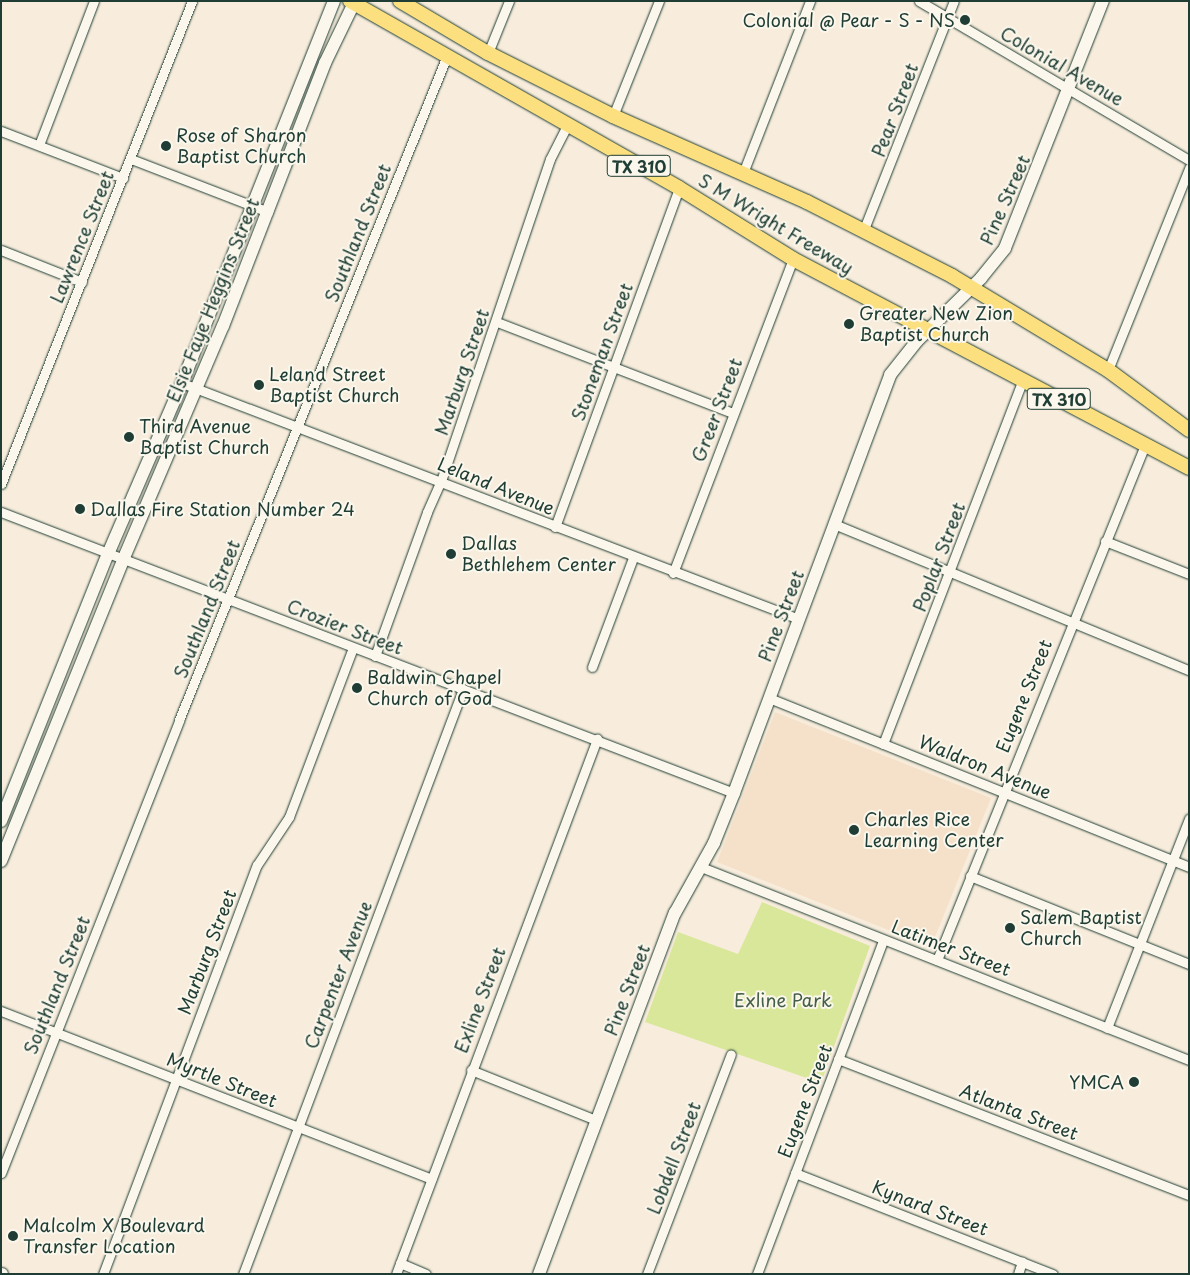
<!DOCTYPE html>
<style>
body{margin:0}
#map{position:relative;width:1190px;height:1275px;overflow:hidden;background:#f8eddc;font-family:"Playpen Sans",sans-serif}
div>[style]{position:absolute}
.built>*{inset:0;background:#f5e1c9}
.green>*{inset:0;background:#d9e79a}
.roads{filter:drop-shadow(0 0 1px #1f3d34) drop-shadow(0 0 1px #1f3d34)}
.street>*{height:9px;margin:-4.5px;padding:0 4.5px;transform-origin:4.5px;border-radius:4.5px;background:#fbf7ec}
.secondary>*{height:12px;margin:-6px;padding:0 6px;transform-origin:6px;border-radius:6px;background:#fbf7ec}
.primary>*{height:14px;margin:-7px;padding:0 7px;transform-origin:7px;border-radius:7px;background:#fce080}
.dots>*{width:14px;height:14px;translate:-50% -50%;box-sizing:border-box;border:2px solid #fbf7ec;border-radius:50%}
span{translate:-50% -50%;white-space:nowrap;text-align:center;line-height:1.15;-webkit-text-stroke:4px #fbf7ec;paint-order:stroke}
.shield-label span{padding:1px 4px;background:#fbf7ec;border:1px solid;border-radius:4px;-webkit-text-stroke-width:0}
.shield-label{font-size:16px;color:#1f3d34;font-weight:700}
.poi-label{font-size:18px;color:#1f3d34}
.right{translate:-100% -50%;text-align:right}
.left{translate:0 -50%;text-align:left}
.street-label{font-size:18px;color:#1f3d34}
.park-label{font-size:18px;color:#445f48}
.frame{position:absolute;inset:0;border:2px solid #1f3d34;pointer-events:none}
</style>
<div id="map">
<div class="built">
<div style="clip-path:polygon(775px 712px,991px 798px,931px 947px,717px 862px)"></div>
</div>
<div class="green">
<div style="clip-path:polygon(762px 902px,870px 946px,821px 1083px,645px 1022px,678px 932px,738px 954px)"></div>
</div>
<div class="roads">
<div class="street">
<div style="left:919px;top:1px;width:313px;rotate:30.5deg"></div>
<div style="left:488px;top:53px;width:56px;rotate:-68deg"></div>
<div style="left:613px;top:116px;width:124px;rotate:-68.2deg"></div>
<div style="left:1px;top:131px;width:131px;rotate:21.1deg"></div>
<div style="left:39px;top:145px;width:154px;rotate:-69.1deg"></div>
<div style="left:131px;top:159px;width:147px;rotate:21.1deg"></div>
<div style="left:743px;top:173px;width:185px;rotate:-68.7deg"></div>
<div style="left:864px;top:229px;width:245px;rotate:-68.5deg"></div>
<div style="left:1px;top:250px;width:87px;rotate:21.6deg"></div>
<div style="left:497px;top:322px;width:253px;rotate:21.1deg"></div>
<div style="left:1108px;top:370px;width:218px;rotate:-68.1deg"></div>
<div style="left:182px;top:383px;width:661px;rotate:20.93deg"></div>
<div style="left:1px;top:484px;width:519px;rotate:-68.42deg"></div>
<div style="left:1px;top:512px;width:785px;rotate:20.97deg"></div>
<div style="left:834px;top:524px;width:384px;rotate:22.4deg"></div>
<div style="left:555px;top:527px;width:361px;rotate:-69.9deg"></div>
<div style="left:1105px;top:541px;width:90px;rotate:21.4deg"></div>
<div style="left:673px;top:573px;width:336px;rotate:-69.1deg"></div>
<div style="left:375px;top:656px;width:153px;rotate:-70.1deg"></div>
<div style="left:427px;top:512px;width:34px;rotate:-66deg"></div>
<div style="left:441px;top:481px;width:340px;rotate:-71.3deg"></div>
<div style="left:550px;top:159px;width:38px;rotate:-63deg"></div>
<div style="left:592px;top:667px;width:116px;rotate:-69.4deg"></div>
<div style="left:769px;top:698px;width:453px;rotate:21.9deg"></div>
<div style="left:883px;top:744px;width:390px;rotate:-69deg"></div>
<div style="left:701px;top:867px;width:525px;rotate:21.58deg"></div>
<div style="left:970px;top:876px;width:236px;rotate:21.9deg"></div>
<div style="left:937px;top:960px;width:555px;rotate:-68.01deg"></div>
<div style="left:1px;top:1011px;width:462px;rotate:21.3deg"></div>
<div style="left:1107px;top:1028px;width:225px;rotate:-68.6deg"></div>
<div style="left:838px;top:1059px;width:376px;rotate:21.2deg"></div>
<div style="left:471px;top:1070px;width:135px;rotate:21.8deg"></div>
<div style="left:1px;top:1173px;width:487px;rotate:-68.5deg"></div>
<div style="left:179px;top:720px;width:714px;rotate:-68.03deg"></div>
<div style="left:795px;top:1173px;width:277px;rotate:21.4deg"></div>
<div style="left:400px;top:1263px;width:28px;rotate:23deg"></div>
<div style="left:103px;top:1274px;width:437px;rotate:-69.4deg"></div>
<div style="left:257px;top:865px;width:58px;rotate:-56.3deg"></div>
<div style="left:289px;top:817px;width:181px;rotate:-69.3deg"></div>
<div style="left:243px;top:1274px;width:625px;rotate:-69.39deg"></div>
<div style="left:396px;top:1274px;width:572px;rotate:-69.41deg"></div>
<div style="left:647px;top:1274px;width:235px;rotate:-69.1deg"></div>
<div style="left:757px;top:1274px;width:357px;rotate:-69.3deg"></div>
<div style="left:1018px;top:1274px;width:13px;rotate:-72deg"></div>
</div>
<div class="secondary">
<div style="left:1px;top:821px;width:288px;rotate:-68.2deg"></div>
<div style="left:108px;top:554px;width:186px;rotate:-66.6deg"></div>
<div style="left:182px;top:383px;width:411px;rotate:-68.3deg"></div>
<div style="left:1px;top:861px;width:325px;rotate:-67.9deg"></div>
<div style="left:123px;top:560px;width:254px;rotate:-66.9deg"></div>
<div style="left:223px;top:326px;width:282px;rotate:-68.8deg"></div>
<div style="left:325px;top:63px;width:69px;rotate:-64.2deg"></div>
<div style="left:1px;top:1274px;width:1px"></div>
<div style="left:539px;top:1274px;width:386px;rotate:-69.4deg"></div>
<div style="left:675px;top:913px;width:80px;rotate:-60.9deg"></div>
<div style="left:714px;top:843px;width:54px;rotate:-68.2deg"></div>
<div style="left:734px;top:793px;width:446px;rotate:-69.5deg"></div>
<div style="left:890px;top:375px;width:43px;rotate:-51.5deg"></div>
<div style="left:917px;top:341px;width:90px;rotate:-44.5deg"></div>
<div style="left:981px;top:278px;width:38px;rotate:-51deg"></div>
<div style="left:1005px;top:248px;width:266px;rotate:-68.4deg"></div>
</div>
<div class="primary">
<div style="left:350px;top:1px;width:378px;rotate:29.6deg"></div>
<div style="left:679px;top:188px;width:134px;rotate:31.9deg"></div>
<div style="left:793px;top:259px;width:448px;rotate:27.8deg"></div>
<div style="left:400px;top:1px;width:102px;rotate:30.6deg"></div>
<div style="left:488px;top:53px;width:140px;rotate:26.7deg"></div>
<div style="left:613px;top:116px;width:212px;rotate:23.9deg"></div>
<div style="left:807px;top:202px;width:163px;rotate:27deg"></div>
<div style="left:952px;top:276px;width:182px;rotate:31.1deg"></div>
<div style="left:1108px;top:370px;width:101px;rotate:36.5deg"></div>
</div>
</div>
<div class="dots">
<div style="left:965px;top:20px;background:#1f3d34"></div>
<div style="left:166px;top:146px;background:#1f3d34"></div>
<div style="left:849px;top:324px;background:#1f3d34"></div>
<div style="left:259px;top:385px;background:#1f3d34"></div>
<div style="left:129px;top:437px;background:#1f3d34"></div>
<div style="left:80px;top:509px;background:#1f3d34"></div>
<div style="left:451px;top:554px;background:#1f3d34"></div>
<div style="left:357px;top:688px;background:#1f3d34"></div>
<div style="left:854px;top:830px;background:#1f3d34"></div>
<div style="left:1010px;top:928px;background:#1f3d34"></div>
<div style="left:1134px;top:1082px;background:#1f3d34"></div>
<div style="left:13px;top:1236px;background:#1f3d34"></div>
</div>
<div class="shield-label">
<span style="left:639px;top:166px">TX 310</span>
<span style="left:1059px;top:399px">TX 310</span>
</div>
<div class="poi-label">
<span class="right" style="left:955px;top:20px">Colonial @ Pear - S - NS</span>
<span class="left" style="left:176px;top:146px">Rose of Sharon<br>Baptist Church</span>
<span class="left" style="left:859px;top:324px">Greater New Zion<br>Baptist Church</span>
<span class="left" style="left:269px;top:385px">Leland Street<br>Baptist Church</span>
<span class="left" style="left:139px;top:437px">Third Avenue<br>Baptist Church</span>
<span class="left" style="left:90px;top:509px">Dallas Fire Station Number 24</span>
<span class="left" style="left:461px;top:554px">Dallas<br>Bethlehem Center</span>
<span class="left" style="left:367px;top:688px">Baldwin Chapel<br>Church of God</span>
<span class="left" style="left:864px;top:830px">Charles Rice<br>Learning Center</span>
<span class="left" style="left:1020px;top:928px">Salem Baptist<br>Church</span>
<span class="right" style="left:1124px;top:1082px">YMCA</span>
<span class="left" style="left:23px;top:1236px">Malcolm X Boulevard<br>Transfer Location</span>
</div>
<div class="street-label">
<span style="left:1062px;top:66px;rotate:30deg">Colonial Avenue</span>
<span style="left:895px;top:110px;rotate:-69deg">Pear Street</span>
<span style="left:1005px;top:200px;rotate:-66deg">Pine Street</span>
<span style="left:776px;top:224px;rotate:31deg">S M Wright Freeway</span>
<span style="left:358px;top:233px;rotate:-68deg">Southland Street</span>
<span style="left:82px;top:237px;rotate:-68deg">Lawrence Street</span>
<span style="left:213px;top:300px;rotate:-68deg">Elsie Faye Heggins Street</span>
<span style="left:602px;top:352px;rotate:-70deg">Stoneman Street</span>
<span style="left:462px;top:372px;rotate:-71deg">Marburg Street</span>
<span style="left:717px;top:410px;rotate:-69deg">Greer Street</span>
<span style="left:496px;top:486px;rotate:22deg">Leland Avenue</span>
<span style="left:939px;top:557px;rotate:-69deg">Poplar Street</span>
<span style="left:207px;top:609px;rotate:-68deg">Southland Street</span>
<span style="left:781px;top:616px;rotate:-69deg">Pine Street</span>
<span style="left:345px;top:627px;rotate:21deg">Crozier Street</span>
<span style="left:1024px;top:696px;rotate:-68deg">Eugene Street</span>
<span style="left:985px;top:767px;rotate:22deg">Waldron Avenue</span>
<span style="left:951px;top:948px;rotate:21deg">Latimer Street</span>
<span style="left:207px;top:952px;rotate:-69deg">Marburg Street</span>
<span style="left:338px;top:975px;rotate:-69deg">Carpenter Avenue</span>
<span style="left:57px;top:985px;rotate:-68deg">Southland Street</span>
<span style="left:627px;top:990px;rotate:-69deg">Pine Street</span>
<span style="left:480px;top:1000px;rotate:-69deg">Exline Street</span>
<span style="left:222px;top:1080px;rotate:22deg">Myrtle Street</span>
<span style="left:805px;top:1101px;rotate:-69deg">Eugene Street</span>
<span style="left:1019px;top:1112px;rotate:21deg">Atlanta Street</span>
<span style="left:674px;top:1158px;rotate:-69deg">Lobdell Street</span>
<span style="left:930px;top:1208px;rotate:21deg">Kynard Street</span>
</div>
<div class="park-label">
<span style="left:783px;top:1000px">Exline Park</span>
</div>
<div class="frame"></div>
</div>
